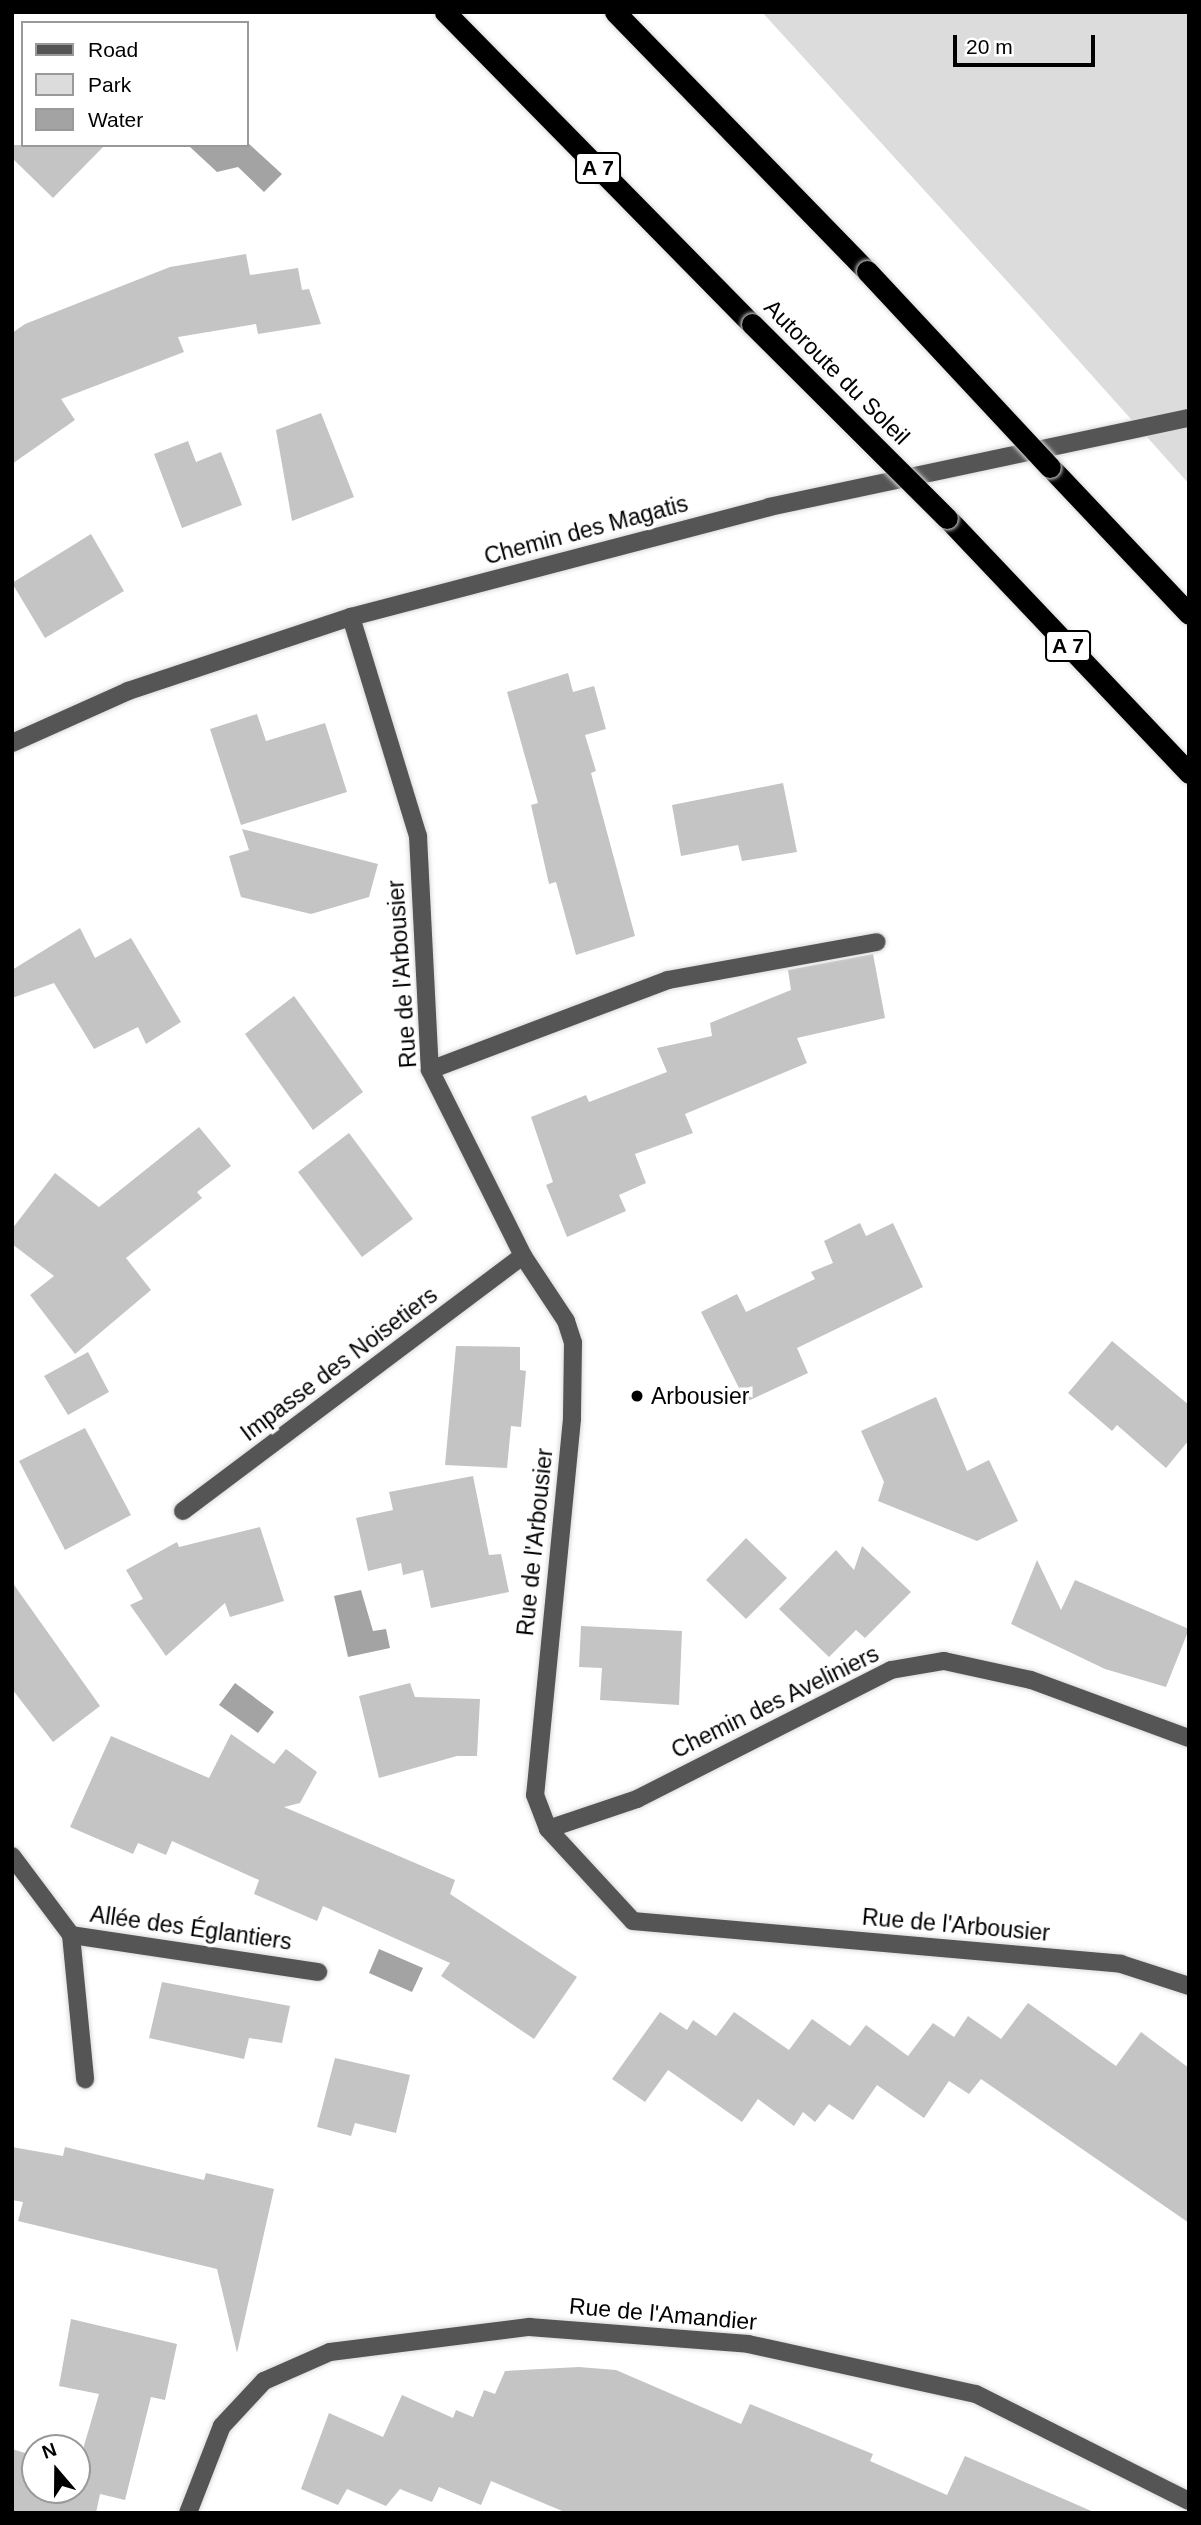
<!DOCTYPE html>
<meta charset="utf-8">
<style>
body{margin:0}
#map{position:relative;width:1201px;height:2525px;overflow:hidden;background:#fff;font-family:Arial,sans-serif}
div>[style]{position:absolute}
.green>*{inset:0;background:#dcdcdc}
.water>*{inset:0;background:#a3a3a3}
.building>*{inset:0;background:#c4c4c4}
.roads{filter:drop-shadow(0 0 2px #dbdbdb) drop-shadow(0 0 2px #dbdbdb)}
.minor>*{height:18px;margin:-9px;padding:0 9px;transform-origin:9px;border-radius:9px;background:#555}
.highway>*{height:21px;margin:-10.5px;padding:0 10.5px;transform-origin:10.5px;border-radius:10.5px;background:#000}
.bridges{filter:drop-shadow(0 0 2px #dbdbdb) drop-shadow(0 0 2px #dbdbdb)}
.highway-bridge>*{height:21px;margin:-10.5px;padding:0 10.5px;transform-origin:10.5px;border-radius:10.5px;background:#000}
.dots>*{width:19px;height:19px;translate:-50% -50%;box-sizing:border-box;border:4px solid #fff;border-radius:50%}
span{translate:-50% -50%;white-space:nowrap;text-align:center;line-height:1.15;-webkit-text-stroke:7px #fff;paint-order:stroke}
.shield-label span{padding:2px 5px;background:#fff;border:2px solid;border-radius:5px;-webkit-text-stroke-width:0}
.shield-label{font-size:21px;color:#000;font-weight:700}
.street-label{font-size:23px;color:#000}
.poi-label{font-size:23px;color:#000}
.left{translate:0 -50%;text-align:left}
.frame{position:absolute;inset:0;border:14px solid #000;pointer-events:none}
.legend{position:absolute;left:21px;top:21px;width:228px;height:126px;box-sizing:border-box;background:#fff;border:2px solid #999;margin:0;padding:9px 12px;list-style:none;font-size:21px;color:#000}
.legend li{display:flex;align-items:center;gap:14px;height:35px}
.legend b{width:35px;border:2px solid #999}
.north{position:absolute;left:21px;top:2434px;width:70px;height:70px;box-sizing:border-box;background:#fff;border:2px solid #999;border-radius:50%;rotate:340deg;font-size:19px;font-weight:700;line-height:28px;text-align:center;color:#000}
.north::after{content:'';display:block;margin:auto;width:24px;height:32px;background:#000;clip-path:polygon(50% 0,100% 100%,50% 72%,0 100%)}
.scale{position:absolute;left:953px;top:35px;width:142px;height:32px;box-sizing:border-box;border:4px solid #000;border-top:0;padding-left:9px;font-size:21px;line-height:24px;white-space:nowrap;color:#000;-webkit-text-stroke:5px #fff;paint-order:stroke}
</style>
<div id="map">
<div class="green">
<div style="clip-path:polygon(762px 12px,1189px 12px,1189px 484px,1036px 313px)"></div>
</div>
<div class="water">
<div style="clip-path:polygon(247px 142px,282px 174px,264px 192px,238px 167px,217px 172px,189px 146px)"></div>
<div style="clip-path:polygon(361px 1590px,373px 1631px,386px 1629px,390px 1648px,348px 1657px,334px 1596px)"></div>
<div style="clip-path:polygon(235px 1683px,274px 1712px,258px 1733px,219px 1705px)"></div>
<div style="clip-path:polygon(379px 1949px,423px 1968px,412px 1992px,369px 1973px)"></div>
</div>
<div class="building">
<div style="clip-path:polygon(12px 145px,105px 145px,53px 198px,12px 158px)"></div>
<div style="clip-path:polygon(246px 254px,250px 275px,298px 268px,302px 290px,309px 289px,321px 324px,258px 334px,256px 324px,178px 337px,184px 352px,61px 399px,75px 420px,12px 464px,12px 333px,25px 324px,170px 267px)"></div>
<div style="clip-path:polygon(321px 413px,354px 497px,292px 521px,276px 430px)"></div>
<div style="clip-path:polygon(188px 441px,196px 462px,221px 452px,242px 505px,182px 528px,154px 454px)"></div>
<div style="clip-path:polygon(91px 534px,124px 591px,45px 638px,12px 583px)"></div>
<div style="clip-path:polygon(568px 673px,573px 692px,594px 686px,606px 729px,585px 735px,596px 771px,591px 773px,635px 936px,576px 955px,556px 882px,549px 884px,531px 805px,538px 803px,507px 692px)"></div>
<div style="clip-path:polygon(257px 714px,266px 741px,325px 723px,347px 792px,241px 825px,210px 729px)"></div>
<div style="clip-path:polygon(783px 783px,797px 852px,742px 861px,738px 845px,681px 856px,672px 805px)"></div>
<div style="clip-path:polygon(242px 829px,378px 864px,369px 897px,311px 914px,241px 897px,229px 856px,249px 850px)"></div>
<div style="clip-path:polygon(80px 928px,95px 958px,131px 938px,181px 1022px,146px 1044px,138px 1027px,94px 1049px,54px 983px,12px 998px,12px 970px)"></div>
<div style="clip-path:polygon(873px 954px,885px 1018px,797px 1038px,807px 1063px,685px 1114px,693px 1133px,635px 1154px,646px 1183px,619px 1195px,626px 1211px,567px 1237px,546px 1185px,553px 1182px,531px 1117px,586px 1095px,589px 1102px,667px 1072px,657px 1048px,712px 1036px,710px 1023px,791px 990px,788px 970px)"></div>
<div style="clip-path:polygon(294px 996px,363px 1092px,313px 1130px,245px 1034px)"></div>
<div style="clip-path:polygon(199px 1127px,231px 1166px,197px 1192px,202px 1198px,126px 1258px,151px 1290px,75px 1354px,30px 1295px,54px 1276px,12px 1244px,12px 1229px,55px 1173px,99px 1207px)"></div>
<div style="clip-path:polygon(349px 1133px,413px 1219px,362px 1257px,298px 1172px)"></div>
<div style="clip-path:polygon(860px 1223px,866px 1236px,893px 1223px,923px 1287px,797px 1348px,808px 1373px,746px 1402px,701px 1312px,737px 1294px,746px 1312px,815px 1279px,811px 1272px,833px 1263px,824px 1241px)"></div>
<div style="clip-path:polygon(1112px 1341px,1189px 1405px,1189px 1440px,1166px 1468px,1117px 1425px,1112px 1431px,1068px 1393px)"></div>
<div style="clip-path:polygon(456px 1346px,520px 1347px,520px 1370px,526px 1371px,521px 1427px,511px 1426px,507px 1468px,445px 1465px)"></div>
<div style="clip-path:polygon(88px 1352px,109px 1392px,68px 1415px,44px 1376px)"></div>
<div style="clip-path:polygon(936px 1397px,967px 1471px,989px 1460px,1018px 1521px,977px 1541px,878px 1501px,884px 1482px,861px 1431px)"></div>
<div style="clip-path:polygon(85px 1428px,131px 1515px,65px 1550px,19px 1461px)"></div>
<div style="clip-path:polygon(473px 1476px,489px 1555px,501px 1554px,509px 1592px,431px 1608px,423px 1570px,403px 1575px,401px 1563px,368px 1571px,356px 1518px,393px 1510px,389px 1492px)"></div>
<div style="clip-path:polygon(260px 1527px,284px 1601px,230px 1617px,225px 1603px,166px 1656px,130px 1605px,143px 1599px,126px 1570px,177px 1542px,179px 1547px)"></div>
<div style="clip-path:polygon(746px 1538px,787px 1578px,746px 1619px,706px 1580px)"></div>
<div style="clip-path:polygon(862px 1546px,911px 1592px,865px 1638px,856px 1630px,829px 1657px,779px 1609px,836px 1550px,854px 1570px)"></div>
<div style="clip-path:polygon(1037px 1560px,1061px 1610px,1075px 1580px,1189px 1629px,1166px 1687px,1105px 1669px,1011px 1624px)"></div>
<div style="clip-path:polygon(12px 1582px,100px 1706px,53px 1742px,12px 1689px)"></div>
<div style="clip-path:polygon(581px 1626px,682px 1631px,679px 1705px,600px 1700px,602px 1668px,579px 1667px)"></div>
<div style="clip-path:polygon(410px 1683px,415px 1697px,480px 1699px,477px 1756px,457px 1756px,379px 1778px,359px 1696px)"></div>
<div style="clip-path:polygon(231px 1734px,274px 1764px,286px 1749px,317px 1772px,300px 1803px,284px 1807px,455px 1880px,450px 1894px,577px 1977px,534px 2039px,441px 1976px,450px 1963px,323px 1906px,317px 1921px,254px 1894px,259px 1880px,172px 1841px,166px 1855px,138px 1843px,133px 1854px,70px 1827px,111px 1736px,209px 1778px)"></div>
<div style="clip-path:polygon(162px 1982px,290px 2006px,282px 2043px,249px 2038px,244px 2059px,149px 2038px)"></div>
<div style="clip-path:polygon(1028px 2003px,1116px 2066px,1141px 2032px,1189px 2068px,1189px 2223px,981px 2079px,969px 2094px,949px 2081px,924px 2118px,877px 2085px,853px 2120px,829px 2104px,815px 2122px,803px 2112px,794px 2126px,758px 2099px,742px 2122px,668px 2070px,645px 2102px,612px 2079px,660px 2012px,687px 2030px,693px 2020px,716px 2036px,734px 2012px,789px 2050px,812px 2019px,850px 2046px,866px 2025px,908px 2056px,933px 2023px,954px 2037px,968px 2016px,1001px 2039px)"></div>
<div style="clip-path:polygon(335px 2058px,410px 2075px,396px 2133px,355px 2123px,351px 2136px,317px 2127px)"></div>
<div style="clip-path:polygon(12px 2147px,63px 2156px,65px 2147px,204px 2180px,206px 2173px,274px 2189px,237px 2353px,217px 2269px,18px 2221px,23px 2202px,12px 2200px)"></div>
<div style="clip-path:polygon(71px 2319px,177px 2344px,165px 2400px,151px 2397px,125px 2500px,100px 2494px,96px 2513px,12px 2513px,12px 2449px,35px 2456px,35px 2490px,77px 2490px,77px 2470px,99px 2394px,59px 2386px)"></div>
<div style="clip-path:polygon(579px 2367px,616px 2370px,741px 2424px,750px 2404px,873px 2454px,870px 2461px,947px 2495px,965px 2456px,1096px 2513px,567px 2513px,491px 2481px,481px 2505px,439px 2487px,432px 2502px,400px 2489px,386px 2506px,347px 2489px,338px 2505px,301px 2489px,329px 2413px,383px 2437px,402px 2395px,453px 2418px,456px 2410px,473px 2417px,484px 2390px,495px 2394px,505px 2371px)"></div>
</div>
<div class="roads">
<div class="minor">
<div style="left:351px;top:617px;width:229px;rotate:73deg"></div>
<div style="left:418px;top:836px;width:234px;rotate:87.1deg"></div>
<div style="left:430px;top:1070px;width:208px;rotate:63.4deg"></div>
<div style="left:523px;top:1256px;width:78px;rotate:56.5deg"></div>
<div style="left:566px;top:1321px;width:23px;rotate:72deg"></div>
<div style="left:573px;top:1343px;width:76px;rotate:90.8deg"></div>
<div style="left:572px;top:1419px;width:378px;rotate:95.6deg"></div>
<div style="left:535px;top:1795px;width:36px;rotate:69deg"></div>
<div style="left:548px;top:1829px;width:125px;rotate:47.3deg"></div>
<div style="left:633px;top:1921px;width:490px;rotate:5deg"></div>
<div style="left:1121px;top:1964px;width:71px;rotate:17.9deg"></div>
<div style="left:12px;top:743px;width:127px;rotate:-24.1deg"></div>
<div style="left:128px;top:691px;width:235px;rotate:-18.4deg"></div>
<div style="left:351px;top:617px;width:432px;rotate:-14.7deg"></div>
<div style="left:769px;top:507px;width:429px;rotate:-12deg"></div>
<div style="left:430px;top:1070px;width:254px;rotate:-20.7deg"></div>
<div style="left:668px;top:980px;width:212px;rotate:-10.3deg"></div>
<div style="left:183px;top:1511px;width:425px;rotate:-36.9deg"></div>
<div style="left:548px;top:1829px;width:94px;rotate:-18.6deg"></div>
<div style="left:637px;top:1799px;width:285px;rotate:-26.9deg"></div>
<div style="left:891px;top:1670px;width:54px;rotate:-9.6deg"></div>
<div style="left:944px;top:1661px;width:89px;rotate:12.3deg"></div>
<div style="left:1031px;top:1680px;width:168px;rotate:20.2deg"></div>
<div style="left:12px;top:1856px;width:99px;rotate:53.2deg"></div>
<div style="left:71px;top:1935px;width:250px;rotate:8.5deg"></div>
<div style="left:71px;top:1935px;width:145px;rotate:84.4deg"></div>
<div style="left:188px;top:2513px;width:93px;rotate:-68.7deg"></div>
<div style="left:222px;top:2426px;width:62px;rotate:-47deg"></div>
<div style="left:264px;top:2381px;width:72px;rotate:-23.7deg"></div>
<div style="left:330px;top:2352px;width:201px;rotate:-7.2deg"></div>
<div style="left:529px;top:2327px;width:220px;rotate:4.4deg"></div>
<div style="left:748px;top:2344px;width:233px;rotate:12.4deg"></div>
<div style="left:976px;top:2394px;width:238px;rotate:26.7deg"></div>
</div>
<div class="highway">
<div style="left:445px;top:12px;width:438px;rotate:45.5deg"></div>
<div style="left:615px;top:12px;width:361px;rotate:45.8deg"></div>
<div style="left:1050px;top:467px;width:202px;rotate:46.6deg"></div>
<div style="left:947px;top:518px;width:352px;rotate:46.5deg"></div>
</div>
</div>
<div class="bridges">
<div class="highway-bridge">
<div style="left:867px;top:271px;width:268px;rotate:47deg"></div>
<div style="left:752px;top:324px;width:275px;rotate:44.9deg"></div>
</div>
</div>
<div class="dots">
<div style="left:637px;top:1396px;background:#000"></div>
</div>
<div class="shield-label">
<span style="left:598px;top:168px">A 7</span>
<span style="left:1068px;top:646px">A 7</span>
</div>
<div class="street-label">
<span style="left:837px;top:372px;rotate:45deg">Autoroute du Soleil</span>
<span style="left:586px;top:530px;rotate:-15deg">Chemin des Magatis</span>
<span style="left:402px;top:974px;rotate:-94deg">Rue de l'Arbousier</span>
<span style="left:339px;top:1364px;rotate:-37deg">Impasse des Noisetiers</span>
<span style="left:535px;top:1542px;rotate:-84deg">Rue de l'Arbousier</span>
<span style="left:775px;top:1702px;rotate:-26deg">Chemin des Aveliniers</span>
<span style="left:956px;top:1925px;rotate:5deg">Rue de l'Arbousier</span>
<span style="left:191px;top:1928px;rotate:8deg">Allée des Églantiers</span>
<span style="left:663px;top:2314px;rotate:5deg">Rue de l'Amandier</span>
</div>
<div class="poi-label">
<span class="left" style="left:651px;top:1396px">Arbousier</span>
</div>
<div class="frame"></div>
<ul class="legend">
<li><b style="height:9px;background:#555"></b>Road</li>
<li><b style="height:19px;background:#dcdcdc"></b>Park</li>
<li><b style="height:19px;background:#a3a3a3"></b>Water</li>
</ul>
<div class="north">N</div>
<div class="scale">20 m</div>
</div>
